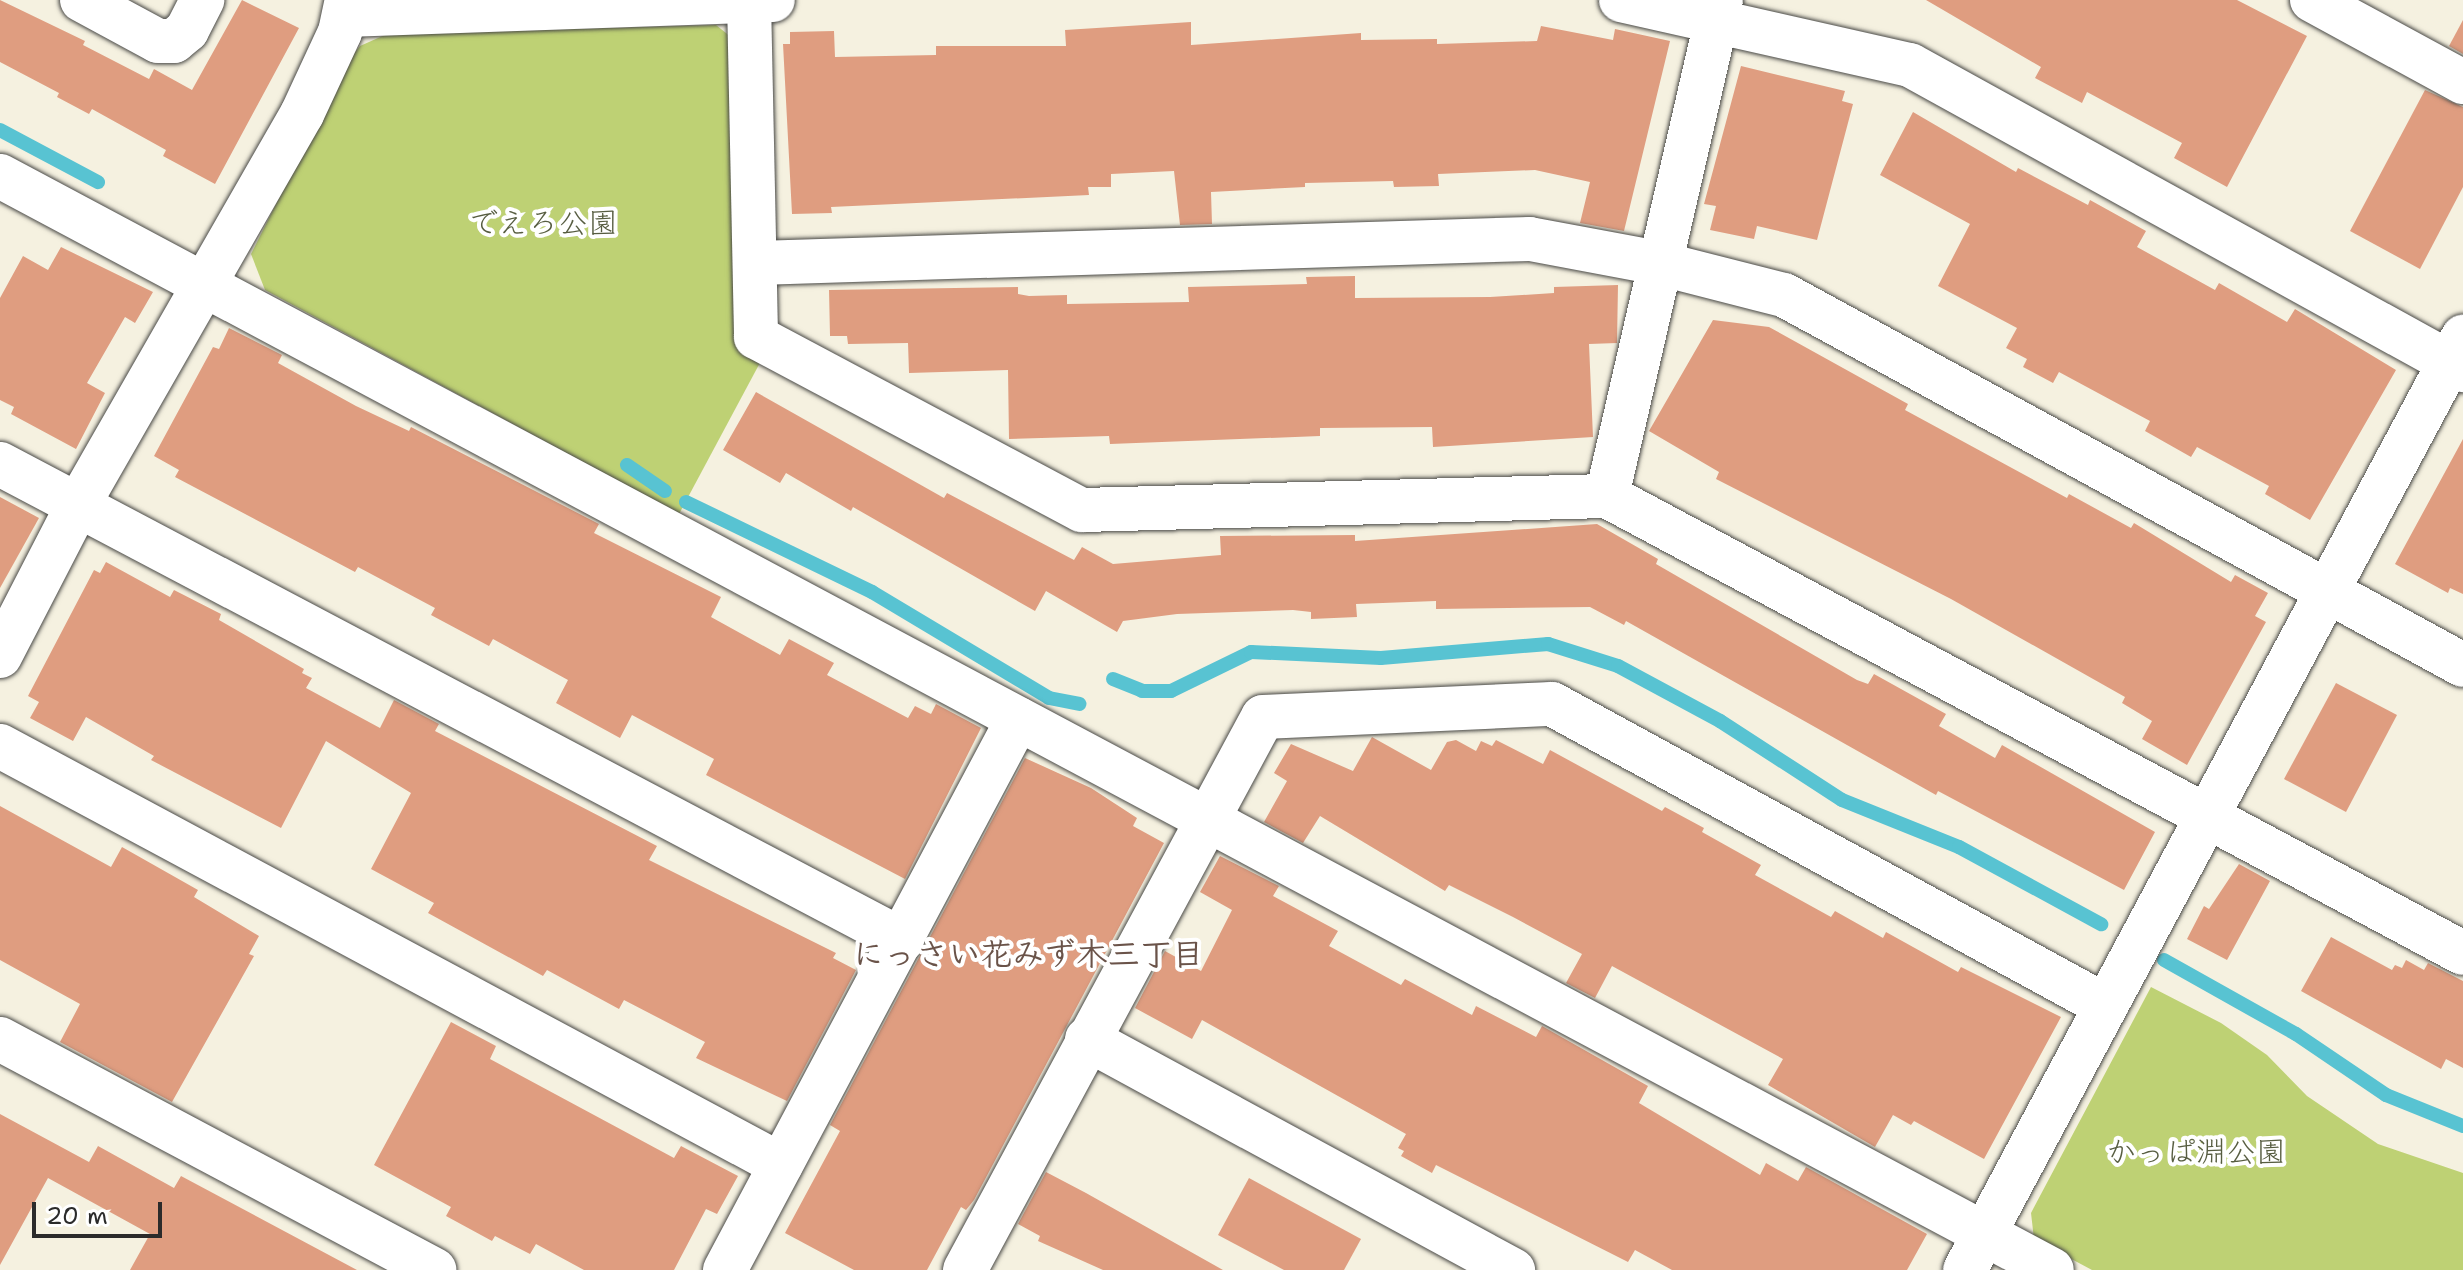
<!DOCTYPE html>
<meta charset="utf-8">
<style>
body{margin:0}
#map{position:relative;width:2463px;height:1270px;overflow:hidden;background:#f5f1e0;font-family:"Shantell Sans","Klee One",sans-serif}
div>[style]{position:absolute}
.green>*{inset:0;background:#bed174}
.stream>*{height:14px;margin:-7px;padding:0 7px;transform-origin:7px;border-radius:7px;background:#58c3d2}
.building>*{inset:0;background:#df9d80}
.roads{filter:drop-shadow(0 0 2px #494946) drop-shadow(0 0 2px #494946)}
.minor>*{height:44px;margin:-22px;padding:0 22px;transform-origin:22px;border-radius:22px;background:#fff}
span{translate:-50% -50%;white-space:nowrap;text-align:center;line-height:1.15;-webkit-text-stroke:8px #fff;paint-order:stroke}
.park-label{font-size:30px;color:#575d41}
.neighbourhood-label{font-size:32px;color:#6a5349;font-weight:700}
.scale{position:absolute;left:32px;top:1202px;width:130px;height:36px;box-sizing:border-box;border:4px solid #2b2b2b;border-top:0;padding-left:10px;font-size:24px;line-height:28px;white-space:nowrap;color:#2b2b2b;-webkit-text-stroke:6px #fff;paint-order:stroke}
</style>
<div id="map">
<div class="green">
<div style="clip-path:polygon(716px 25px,731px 37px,762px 359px,679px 514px,265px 290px,251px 254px,347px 62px,360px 46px,387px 34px)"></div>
<div style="clip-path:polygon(2151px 987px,2221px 1023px,2267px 1055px,2307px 1096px,2378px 1144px,2463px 1173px,2463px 1270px,2092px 1270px,2034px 1239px,2031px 1213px)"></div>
</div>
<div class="stream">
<div style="left:0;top:130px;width:111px;rotate:28deg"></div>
<div style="left:627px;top:465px;width:46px;rotate:34.4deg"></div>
<div style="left:686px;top:502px;width:207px;rotate:25.8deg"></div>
<div style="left:872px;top:592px;width:206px;rotate:30.9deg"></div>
<div style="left:1049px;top:698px;width:31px;rotate:11deg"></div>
<div style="left:1113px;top:679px;width:31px;rotate:22deg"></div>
<div style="left:1142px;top:691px;width:29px"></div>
<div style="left:1171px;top:691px;width:89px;rotate:-26deg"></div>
<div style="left:1251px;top:652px;width:130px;rotate:2.6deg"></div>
<div style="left:1381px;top:658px;width:168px;rotate:-4.8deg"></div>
<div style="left:1548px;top:644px;width:73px;rotate:17.4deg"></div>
<div style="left:1618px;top:666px;width:116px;rotate:28.3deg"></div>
<div style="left:1720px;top:721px;width:145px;rotate:32.9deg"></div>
<div style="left:1842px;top:800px;width:126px;rotate:21.9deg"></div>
<div style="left:1959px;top:847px;width:162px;rotate:28.5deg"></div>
<div style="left:2164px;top:960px;width:151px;rotate:29.3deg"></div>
<div style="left:2296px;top:1034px;width:109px;rotate:34.1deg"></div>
<div style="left:2386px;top:1095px;width:83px;rotate:21.9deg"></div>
</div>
<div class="building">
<div style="clip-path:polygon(0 0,85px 41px,83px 45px,149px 79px,154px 69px,192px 90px,242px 0,299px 28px,215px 184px,163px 156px,166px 150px,92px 109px,89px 114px,57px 97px,59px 93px,0 62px)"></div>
<div style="clip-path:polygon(1926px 0,2237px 0,2307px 36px,2227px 187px,2174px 158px,2182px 143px,2087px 92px,2082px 103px,2035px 78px,2041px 67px)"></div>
<div style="clip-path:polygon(2463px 20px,2463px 54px,2449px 46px)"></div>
<div style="clip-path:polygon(1191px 22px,1191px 45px,1361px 33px,1361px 40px,1437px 39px,1437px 44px,1537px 41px,1541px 26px,1613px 40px,1615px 29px,1670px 41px,1624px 231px,1580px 223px,1590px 182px,1535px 170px,1438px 174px,1439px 186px,1394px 187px,1393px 181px,1305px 183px,1305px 187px,1211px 192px,1212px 224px,1180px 225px,1174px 171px,1111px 174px,1111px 187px,1088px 187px,1089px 195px,831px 207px,832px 213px,792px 214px,783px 44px,790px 44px,790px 32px,834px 31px,835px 57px,936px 55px,936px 46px,1066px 46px,1065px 30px)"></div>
<div style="clip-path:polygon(1741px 66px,1845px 91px,1842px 101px,1853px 104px,1817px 240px,1757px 226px,1754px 239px,1710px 230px,1716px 206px,1704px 204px)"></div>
<div style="clip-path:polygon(2425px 90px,2463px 107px,2463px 187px,2420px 269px,2350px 231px)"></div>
<div style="clip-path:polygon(1913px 112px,2016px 172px,2018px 168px,2088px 205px,2090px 200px,2146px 231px,2137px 247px,2215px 290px,2219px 283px,2287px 322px,2295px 309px,2396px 370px,2310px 520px,2265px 494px,2269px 486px,2197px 447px,2191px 457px,2145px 431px,2150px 421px,2059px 372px,2053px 383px,2023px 367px,2027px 359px,2006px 348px,2017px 328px,1938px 286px,1970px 224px,1880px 175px)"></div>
<div style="clip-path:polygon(61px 247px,153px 292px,135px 323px,125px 317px,87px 383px,105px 393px,76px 449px,11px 414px,14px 407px,0 400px,0 298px,23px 256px,48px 270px)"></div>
<div style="clip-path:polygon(1355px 276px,1355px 298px,1490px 297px,1554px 293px,1554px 287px,1618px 285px,1617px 343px,1589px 344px,1593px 437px,1433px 447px,1432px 427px,1320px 428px,1320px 436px,1110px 444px,1109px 436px,1009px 439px,1008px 370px,909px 373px,908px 343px,848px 344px,847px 336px,830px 336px,829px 290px,1018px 287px,1018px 294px,1029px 296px,1067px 295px,1067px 304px,1189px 302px,1188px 287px,1307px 284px,1306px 277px)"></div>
<div style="clip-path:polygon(1713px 320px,1769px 327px,1908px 404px,1905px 410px,2067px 498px,2069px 494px,2131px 528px,2134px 523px,2231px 582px,2235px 575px,2268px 593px,2255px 616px,2266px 622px,2187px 765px,2142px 739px,2152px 721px,2122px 703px,2125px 697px,1951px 599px,1716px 479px,1719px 472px,1649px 431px)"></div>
<div style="clip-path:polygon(229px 328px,282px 355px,278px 363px,356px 406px,409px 431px,411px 427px,599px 524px,594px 533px,721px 597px,711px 617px,780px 655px,789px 639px,834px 663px,827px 675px,908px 718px,915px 706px,931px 714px,936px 704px,981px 728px,905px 879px,706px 775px,714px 759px,632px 715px,620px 738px,556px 703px,568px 680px,493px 639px,489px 646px,431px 615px,435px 608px,358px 567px,355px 572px,175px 477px,179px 470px,154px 456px,213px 347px,219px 349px)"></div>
<div style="clip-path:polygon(756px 392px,944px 498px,947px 493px,1074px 560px,1082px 547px,1113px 564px,1221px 555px,1220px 536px,1355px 535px,1355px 541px,1597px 524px,1658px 559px,1656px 564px,1857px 680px,1868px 684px,1874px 674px,1946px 714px,1939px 726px,1995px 758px,2002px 745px,2155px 832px,2124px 890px,1938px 791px,1936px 795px,1626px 621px,1624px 625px,1590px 607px,1436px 609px,1436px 601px,1356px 604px,1357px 617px,1311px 619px,1311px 612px,1293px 610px,1177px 614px,1123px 621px,1117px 632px,1046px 591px,1035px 611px,853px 507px,851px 511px,786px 473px,780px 483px,723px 450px)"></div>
<div style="clip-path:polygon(2463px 439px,2463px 594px,2450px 588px,2448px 593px,2395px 564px)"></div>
<div style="clip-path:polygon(0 497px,39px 518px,0 588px)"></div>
<div style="clip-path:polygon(106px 562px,170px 597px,174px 590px,221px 614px,219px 620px,304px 669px,302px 673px,312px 678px,306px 688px,380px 728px,394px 700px,439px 724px,435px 731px,657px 846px,649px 860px,836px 953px,833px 958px,856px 970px,787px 1101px,696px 1058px,705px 1042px,624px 1000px,619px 1009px,547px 970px,543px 976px,428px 913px,434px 903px,371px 869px,411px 793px,326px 741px,281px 828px,151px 760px,154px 756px,86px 717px,73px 741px,30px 718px,39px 702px,28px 696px,94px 570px,100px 573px)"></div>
<div style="clip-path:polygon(2336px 683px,2397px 715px,2346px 812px,2284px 779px)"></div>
<div style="clip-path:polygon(1372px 737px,1431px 770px,1447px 742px,1456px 740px,1476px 751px,1481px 741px,1492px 746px,1496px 740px,1543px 764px,1550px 750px,1662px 811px,1665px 807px,1704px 828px,1702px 832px,1761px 865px,1755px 875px,1831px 917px,1835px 911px,1883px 938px,1886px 932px,1958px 972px,1961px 967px,2061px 1017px,1984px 1159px,1914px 1121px,1911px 1125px,1893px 1115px,1875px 1147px,1768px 1085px,1783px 1059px,1612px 966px,1595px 998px,1566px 983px,1582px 954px,1513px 917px,1449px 885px,1445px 891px,1320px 816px,1303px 843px,1264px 822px,1287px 781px,1274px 773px,1291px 744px,1353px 771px)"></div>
<div style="clip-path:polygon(1025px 758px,1091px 788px,1137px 818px,1133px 826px,1164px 843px,974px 1200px,966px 1210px,961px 1207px,927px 1270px,854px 1270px,785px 1233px,840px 1131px,830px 1125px)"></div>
<div style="clip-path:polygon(0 806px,111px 867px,122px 847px,198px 890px,194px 897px,259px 936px,249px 954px,254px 956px,172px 1102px,60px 1042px,80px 1004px,0 960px)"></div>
<div style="clip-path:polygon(1220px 856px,1279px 886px,1273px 896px,1338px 931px,1329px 946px,1401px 985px,1405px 979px,1472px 1015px,1476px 1006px,1536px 1037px,1542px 1026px,1648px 1086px,1639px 1103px,1760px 1175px,1766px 1163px,1798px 1181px,1806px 1167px,1927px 1234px,1907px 1270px,1672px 1270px,1635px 1250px,1628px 1262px,1436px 1165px,1432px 1173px,1401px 1156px,1404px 1151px,1398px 1148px,1406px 1134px,1202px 1020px,1192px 1039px,1135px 1008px,1165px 951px,1201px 971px,1232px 910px,1200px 892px)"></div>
<div style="clip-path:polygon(2239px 864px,2270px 881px,2227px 960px,2187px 939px,2204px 906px,2209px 909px)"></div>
<div style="clip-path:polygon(2331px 937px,2392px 970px,2395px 965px,2402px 968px,2406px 960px,2424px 970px,2428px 963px,2463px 981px,2463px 1068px,2446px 1059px,2441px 1069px,2301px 991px)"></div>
<div style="clip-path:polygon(451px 1022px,496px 1046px,490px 1059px,674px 1158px,681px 1146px,738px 1176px,717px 1214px,706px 1209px,674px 1270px,584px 1270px,536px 1244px,530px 1254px,495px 1236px,492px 1241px,446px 1216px,451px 1207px,374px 1165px)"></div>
<div style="clip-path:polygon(0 1114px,89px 1162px,98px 1146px,174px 1188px,181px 1176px,357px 1270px,130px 1270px,150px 1234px,48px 1178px,0 1265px)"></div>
<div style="clip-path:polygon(1046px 1172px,1086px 1193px,1223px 1270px,1103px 1270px,1038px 1241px,1040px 1236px,1018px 1224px)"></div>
<div style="clip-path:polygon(1249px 1178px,1361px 1239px,1344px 1270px,1284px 1270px,1218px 1235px)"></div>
</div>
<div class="roads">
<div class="minor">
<div style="left:82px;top:0;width:86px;rotate:28.3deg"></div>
<div style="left:158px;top:41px;width:16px"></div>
<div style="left:174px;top:41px;width:17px;rotate:-40deg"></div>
<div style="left:187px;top:30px;width:34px;rotate:-63deg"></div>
<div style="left:749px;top:0;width:337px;rotate:88.8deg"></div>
<div style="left:756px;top:337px;width:369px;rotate:28deg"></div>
<div style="left:1082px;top:510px;width:525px;rotate:-1.53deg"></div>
<div style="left:1607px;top:496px;width:970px;rotate:28.1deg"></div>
<div style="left:1621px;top:0;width:296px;rotate:12.7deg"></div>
<div style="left:1910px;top:65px;width:632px;rotate:28.88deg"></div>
<div style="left:2312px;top:0;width:172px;rotate:28.5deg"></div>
<div style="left:346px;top:15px;width:427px;rotate:-2deg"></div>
<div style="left:0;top:176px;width:2325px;rotate:28.06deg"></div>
<div style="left:757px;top:263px;width:773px;rotate:-1.78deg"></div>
<div style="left:1530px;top:239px;width:130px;rotate:10.6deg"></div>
<div style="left:1658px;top:263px;width:130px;rotate:14.3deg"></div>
<div style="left:1784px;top:295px;width:773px;rotate:28.59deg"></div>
<div style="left:0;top:464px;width:1020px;rotate:27.82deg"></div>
<div style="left:1607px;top:496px;width:509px;rotate:-77.06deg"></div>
<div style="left:0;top:656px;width:170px;rotate:-62.7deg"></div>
<div style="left:78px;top:505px;width:451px;rotate:-60.2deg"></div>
<div style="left:302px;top:114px;width:90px;rotate:-65.1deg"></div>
<div style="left:340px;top:32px;width:33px;rotate:-78deg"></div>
<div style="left:0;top:746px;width:886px;rotate:28.21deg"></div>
<div style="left:0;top:1039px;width:492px;rotate:28deg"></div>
<div style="left:1087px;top:1039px;width:485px;rotate:28.5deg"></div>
<div style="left:725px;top:1270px;width:624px;rotate:-62deg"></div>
<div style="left:965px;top:1270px;width:628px;rotate:-61.68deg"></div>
<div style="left:1263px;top:717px;width:289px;rotate:-2.6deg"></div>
<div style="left:1552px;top:704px;width:631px;rotate:28.6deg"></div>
<div style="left:1965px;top:1270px;width:1058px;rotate:-61.91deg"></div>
</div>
</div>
<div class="park-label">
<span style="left:543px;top:223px">でえろ公園</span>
<span style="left:2196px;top:1152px">かっぱ淵公園</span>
</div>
<div class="neighbourhood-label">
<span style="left:1028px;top:954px">にっさい花みず木三丁目</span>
</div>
<div class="scale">20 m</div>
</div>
